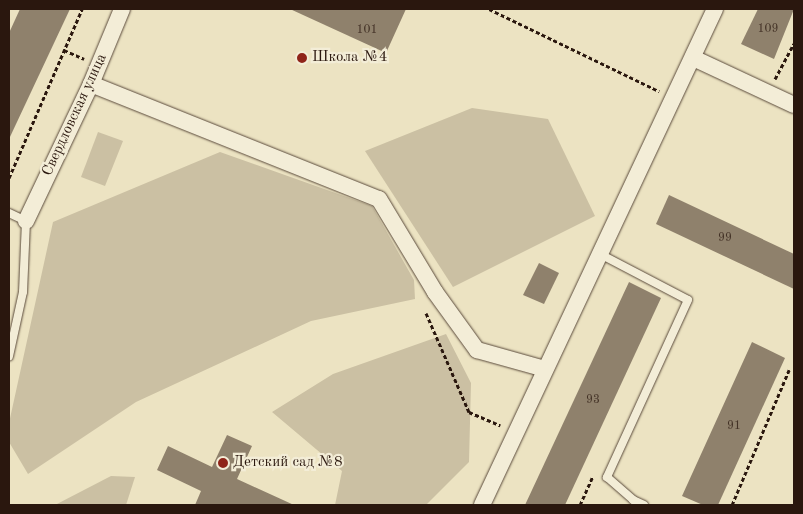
<!DOCTYPE html>
<meta charset="utf-8">
<style>
body{margin:0}
#map{position:relative;width:803px;height:514px;overflow:hidden;background:#ece3c2;font-family:"Old Standard TT",serif}
div>[style]{position:absolute}
.green>*{inset:0;background:#cbc0a3}
.building>*{inset:0;background:#8f816c}
.path>*{height:3px;margin-top:-1.5px;transform-origin:0;background:repeating-linear-gradient(90deg,#2a170e 0 4px,transparent 0 6.5px)}
.roads{filter:drop-shadow(0 0 1px #5a4a3b) drop-shadow(0 0 1px #5a4a3b)}
.lane>*{height:8px;margin:-4px;padding:0 4px;transform-origin:4px;border-radius:4px;background:#f3edd7}
.street>*{height:16px;margin:-8px;padding:0 8px;transform-origin:8px;border-radius:8px;background:#f3edd7}
.dots>*{width:14px;height:14px;translate:-50% -50%;box-sizing:border-box;border:2px solid #f3edd7;border-radius:50%}
span{translate:-50% -50%;white-space:nowrap;text-align:center;line-height:1.15;-webkit-text-stroke:4.5px #f3edd7;paint-order:stroke}
.number-label{font-size:12px;color:#433226}
.number-label span{-webkit-text-stroke-width:0}
.poi-label{font-size:15px;color:#2a170e}
.left{translate:0 -50%;text-align:left}
.street-label{font-size:15px;color:#2a170e}
.frame{position:absolute;inset:0;border:10px solid #2a170e;pointer-events:none}
</style>
<div id="map">
<div class="green">
<div style="clip-path:polygon(472px 108px,548px 119px,595px 216px,453px 287px,365px 151px)"></div>
<div style="clip-path:polygon(98px 132px,123px 141px,105px 186px,81px 177px)"></div>
<div style="clip-path:polygon(220px 152px,372px 206px,414px 280px,415px 299px,311px 321px,136px 402px,28px 474px,9px 442px,9px 423px,53px 222px)"></div>
<div style="clip-path:polygon(446px 334px,471px 383px,469px 462px,426px 505px,335px 505px,342px 471px,272px 412px,333px 374px)"></div>
<div style="clip-path:polygon(111px 476px,135px 477px,126px 505px,55px 505px)"></div>
</div>
<div class="building">
<div style="clip-path:polygon(20px 9px,70px 9px,9px 139px,9px 33px)"></div>
<div style="clip-path:polygon(290px 9px,406px 9px,386px 53px)"></div>
<div style="clip-path:polygon(758px 9px,794px 9px,774px 59px,741px 44px)"></div>
<div style="clip-path:polygon(669px 195px,794px 254px,794px 289px,656px 224px)"></div>
<div style="clip-path:polygon(539px 263px,559px 273px,544px 304px,523px 295px)"></div>
<div style="clip-path:polygon(629px 282px,661px 298px,565px 505px,525px 505px)"></div>
<div style="clip-path:polygon(752px 342px,785px 358px,718px 505px,703px 505px,682px 496px)"></div>
<div style="clip-path:polygon(227px 435px,252px 446px,237px 479px,294px 505px,195px 505px,201px 491px,157px 470px,168px 446px,212px 467px)"></div>
</div>
<div class="path">
<div style="left:489px;top:9px;width:189px;rotate:25.8deg"></div>
<div style="left:64px;top:50px;width:22px;rotate:24deg"></div>
<div style="left:775px;top:79px;width:40px;rotate:-62deg"></div>
<div style="left:9px;top:178px;width:184px;rotate:-66.6deg"></div>
<div style="left:426px;top:313px;width:108px;rotate:66.5deg"></div>
<div style="left:469px;top:412px;width:34px;rotate:23deg"></div>
<div style="left:580px;top:505px;width:32px;rotate:-66deg"></div>
<div style="left:732px;top:505px;width:147px;rotate:-67.1deg"></div>
</div>
<div class="roads">
<div class="lane">
<div style="left:9px;top:213px;width:19px;rotate:25deg"></div>
<div style="left:26px;top:221px;width:71px;rotate:92.4deg"></div>
<div style="left:23px;top:292px;width:66px;rotate:102.3deg"></div>
<div style="left:600px;top:254px;width:99px;rotate:27.6deg"></div>
<div style="left:688px;top:300px;width:195px;rotate:114.6deg"></div>
<div style="left:607px;top:477px;width:35px;rotate:41deg"></div>
<div style="left:633px;top:500px;width:12px;rotate:24deg"></div>
</div>
<div class="street">
<div style="left:693px;top:58px;width:111px;rotate:25deg"></div>
<div style="left:91px;top:84px;width:310px;rotate:21.8deg"></div>
<div style="left:379px;top:199px;width:109px;rotate:58.9deg"></div>
<div style="left:435px;top:292px;width:72px;rotate:54.1deg"></div>
<div style="left:477px;top:350px;width:71px;rotate:15.6deg"></div>
<div style="left:26px;top:221px;width:152px;rotate:-64.6deg"></div>
<div style="left:91px;top:84px;width:81px;rotate:-67.5deg"></div>
<div style="left:482px;top:505px;width:548px;rotate:-64.84deg"></div>
</div>
</div>
<div class="dots">
<div style="left:302px;top:58px;background:#8f2418"></div>
<div style="left:223px;top:463px;background:#8f2418"></div>
</div>
<div class="number-label">
<span style="left:768px;top:30px">109</span>
<span style="left:367px;top:31px">101</span>
<span style="left:725px;top:239px">99</span>
<span style="left:593px;top:401px">93</span>
<span style="left:734px;top:427px">91</span>
</div>
<div class="poi-label">
<span class="left" style="left:312px;top:58px">Школа №4</span>
<span class="left" style="left:233px;top:463px">Детский сад №8</span>
</div>
<div class="street-label">
<span style="left:75px;top:115px;rotate:-65deg">Свердловская улица</span>
</div>
<div class="frame"></div>
</div>
